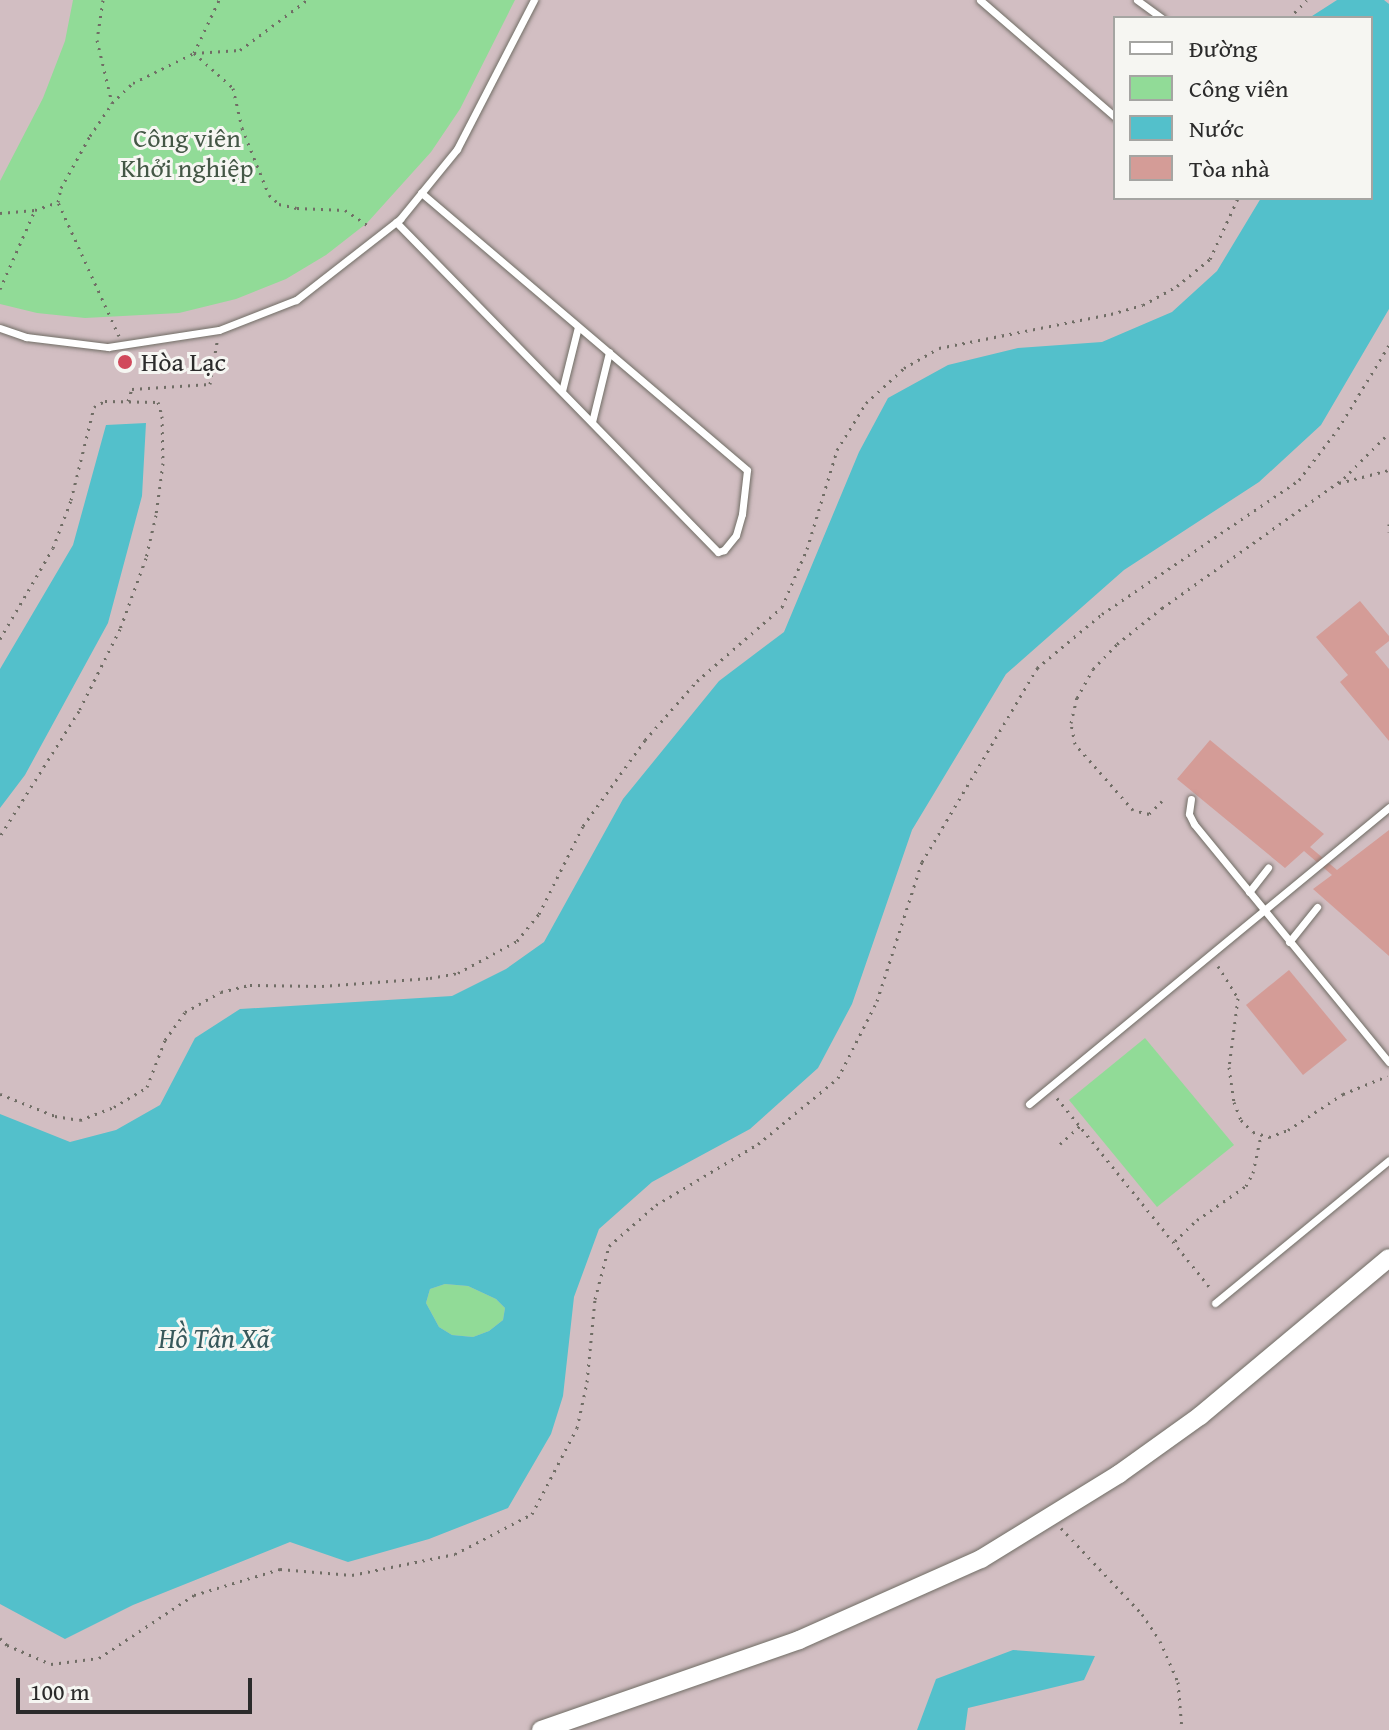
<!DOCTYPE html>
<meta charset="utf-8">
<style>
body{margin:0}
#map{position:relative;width:1389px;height:1730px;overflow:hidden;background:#f0e8d1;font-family:"Gentium Book Plus",serif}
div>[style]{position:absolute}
.industrial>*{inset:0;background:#d2bec2}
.green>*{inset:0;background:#91db97}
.water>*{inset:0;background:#53c0cb}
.building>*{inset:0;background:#d49c97}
.path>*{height:3px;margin-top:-1.5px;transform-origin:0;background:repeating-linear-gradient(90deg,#706d65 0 2px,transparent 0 8px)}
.roads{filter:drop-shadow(0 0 2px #706d65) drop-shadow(0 0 2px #706d65)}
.service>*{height:7px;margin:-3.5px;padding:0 3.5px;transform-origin:3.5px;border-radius:3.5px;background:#fff}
.tertiary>*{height:18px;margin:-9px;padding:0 9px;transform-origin:9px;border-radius:9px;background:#fff}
.dots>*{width:22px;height:22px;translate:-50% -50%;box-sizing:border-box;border:4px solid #f6f6f2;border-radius:50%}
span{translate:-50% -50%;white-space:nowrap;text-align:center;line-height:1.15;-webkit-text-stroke:6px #f6f6f2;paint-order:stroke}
.park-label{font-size:26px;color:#445746}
.poi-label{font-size:26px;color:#2b2b2b}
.left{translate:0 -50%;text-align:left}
.water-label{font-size:28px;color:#37585b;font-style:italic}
.legend{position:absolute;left:1113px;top:16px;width:260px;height:184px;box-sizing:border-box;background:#f6f6f2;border:2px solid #a5a5a2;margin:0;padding:10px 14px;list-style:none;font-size:24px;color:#2b2b2b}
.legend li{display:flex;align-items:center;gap:16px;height:40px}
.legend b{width:40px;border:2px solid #a5a5a2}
.scale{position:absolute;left:16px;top:1678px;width:236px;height:36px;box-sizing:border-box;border:4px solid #2b2b2b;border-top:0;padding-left:10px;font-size:24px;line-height:28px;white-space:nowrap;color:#2b2b2b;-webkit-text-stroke:6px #f6f6f2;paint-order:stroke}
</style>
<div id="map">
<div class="industrial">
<div style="clip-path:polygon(evenodd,0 0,1389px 0,1389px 1730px,0 1730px,0 0,1115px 18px,1371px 18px,1371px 198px,1115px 198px,1115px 18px)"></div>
</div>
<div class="green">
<div style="clip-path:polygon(73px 0,515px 0,460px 109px,431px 152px,367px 223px,326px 255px,286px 279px,236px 299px,179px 313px,85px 318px,37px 313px,0 304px,0 181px,43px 98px,65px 41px)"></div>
<div style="clip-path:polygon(1145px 1038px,1234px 1145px,1157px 1207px,1069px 1100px)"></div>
<div style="clip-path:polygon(445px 1284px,468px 1286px,496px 1299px,505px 1308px,503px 1320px,489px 1331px,473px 1337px,452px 1335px,439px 1327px,426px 1303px,430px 1289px)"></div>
</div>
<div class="water">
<div style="clip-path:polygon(evenodd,1337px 0,1384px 0,1389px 4px,1389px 309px,1321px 425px,1259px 482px,1124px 570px,1006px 674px,912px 830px,852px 1004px,818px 1068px,750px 1129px,652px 1182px,599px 1229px,574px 1297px,563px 1396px,551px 1434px,508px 1508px,429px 1539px,348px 1562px,290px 1542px,133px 1605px,65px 1639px,0 1604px,0 1114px,70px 1142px,116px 1130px,160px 1105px,195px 1038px,240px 1009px,452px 996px,506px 969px,544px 942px,623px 799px,719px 681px,784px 632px,859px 452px,888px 398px,948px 365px,1018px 348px,1102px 342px,1172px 312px,1217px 271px,1261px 198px,1371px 198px,1371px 18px,1309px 18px,1337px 0,445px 1284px,468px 1286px,496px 1299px,505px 1308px,503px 1320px,489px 1331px,473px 1337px,452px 1335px,439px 1327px,426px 1303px,430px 1289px,445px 1284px)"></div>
<div style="clip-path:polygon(146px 423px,142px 496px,108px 623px,25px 775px,0 808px,0 669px,73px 545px,106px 425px)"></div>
<div style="clip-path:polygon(1013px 1650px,1095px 1656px,1084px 1680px,968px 1708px,965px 1730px,917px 1730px,936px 1679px)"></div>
</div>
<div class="building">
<div style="clip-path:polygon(1360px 601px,1389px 636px,1389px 641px,1375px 652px,1389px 669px,1389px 741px,1340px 682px,1348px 675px,1316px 637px)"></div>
<div style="clip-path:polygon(1210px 740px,1324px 834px,1310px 847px,1337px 870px,1389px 830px,1389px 956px,1313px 889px,1332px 875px,1304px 851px,1285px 868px,1177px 779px)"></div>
<div style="clip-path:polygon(1289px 970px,1347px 1040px,1303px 1075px,1246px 1005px)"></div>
</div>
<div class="path">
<div style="left:103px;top:0;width:40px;rotate:98.5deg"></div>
<div style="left:97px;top:40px;width:65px;rotate:76.6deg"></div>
<div style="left:1289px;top:18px;width:25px;rotate:-45deg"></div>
<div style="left:194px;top:53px;width:52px;rotate:41.9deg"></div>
<div style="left:233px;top:88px;width:41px;rotate:77.3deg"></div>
<div style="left:242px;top:128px;width:72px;rotate:68.1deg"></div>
<div style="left:269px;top:195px;width:13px;rotate:42deg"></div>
<div style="left:279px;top:204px;width:18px;rotate:13deg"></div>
<div style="left:297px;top:208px;width:48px;rotate:2.4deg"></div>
<div style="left:345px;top:210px;width:30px;rotate:34deg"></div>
<div style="left:194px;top:53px;width:59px;rotate:-64.7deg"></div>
<div style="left:0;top:213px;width:35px;rotate:-5deg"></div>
<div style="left:35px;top:210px;width:24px;rotate:-19deg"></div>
<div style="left:0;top:289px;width:86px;rotate:-66.1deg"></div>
<div style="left:119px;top:336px;width:147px;rotate:-114.5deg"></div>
<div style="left:58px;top:202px;width:14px;rotate:-78deg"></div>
<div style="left:61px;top:188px;width:60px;rotate:-60.9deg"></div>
<div style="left:90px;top:136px;width:40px;rotate:-56deg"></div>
<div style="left:112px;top:103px;width:29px;rotate:-44deg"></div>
<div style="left:133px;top:83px;width:68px;rotate:-26.2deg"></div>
<div style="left:194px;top:53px;width:46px;rotate:-3.7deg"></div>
<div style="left:240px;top:50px;width:84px;rotate:-36.7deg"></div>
<div style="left:128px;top:401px;width:13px;rotate:-72deg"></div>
<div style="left:132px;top:389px;width:78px;rotate:-3.7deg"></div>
<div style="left:210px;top:384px;width:43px;rotate:-80.5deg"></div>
<div style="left:1339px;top:483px;width:52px;rotate:-14.6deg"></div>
<div style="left:1389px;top:524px;width:8px;rotate:90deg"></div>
<div style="left:0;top:639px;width:105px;rotate:-59.8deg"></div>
<div style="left:53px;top:548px;width:51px;rotate:-69.4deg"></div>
<div style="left:71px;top:500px;width:96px;rotate:-76.1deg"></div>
<div style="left:94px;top:407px;width:13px;rotate:-29deg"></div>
<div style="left:105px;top:401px;width:53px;rotate:1.1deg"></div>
<div style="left:158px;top:402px;width:15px;rotate:74deg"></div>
<div style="left:162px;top:416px;width:47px;rotate:88.8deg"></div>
<div style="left:163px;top:463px;width:52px;rotate:97.7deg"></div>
<div style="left:156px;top:515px;width:44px;rotate:103.1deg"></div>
<div style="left:146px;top:558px;width:76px;rotate:110.1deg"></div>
<div style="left:120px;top:629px;width:92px;rotate:116.6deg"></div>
<div style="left:79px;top:711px;width:148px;rotate:122.3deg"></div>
<div style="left:1162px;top:801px;width:18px;rotate:135deg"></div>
<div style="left:1149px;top:814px;width:16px;rotate:-166deg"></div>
<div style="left:1133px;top:810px;width:88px;rotate:-131.3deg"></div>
<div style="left:1075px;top:744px;width:21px;rotate:-101deg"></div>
<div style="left:1071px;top:723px;width:26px;rotate:-77deg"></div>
<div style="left:1077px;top:698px;width:33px;rotate:-61deg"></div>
<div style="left:1093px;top:669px;width:35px;rotate:-46deg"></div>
<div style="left:1117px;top:644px;width:58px;rotate:-38.7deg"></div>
<div style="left:1162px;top:608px;width:224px;rotate:-35.5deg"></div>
<div style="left:1344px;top:478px;width:64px;rotate:-45deg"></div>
<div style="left:1218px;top:966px;width:38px;rotate:58deg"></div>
<div style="left:1238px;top:998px;width:70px;rotate:97.4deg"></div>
<div style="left:1229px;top:1067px;width:35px;rotate:82deg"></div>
<div style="left:1234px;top:1102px;width:19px;rotate:69deg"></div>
<div style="left:1241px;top:1120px;width:17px;rotate:45deg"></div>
<div style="left:1253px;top:1132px;width:17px;rotate:17deg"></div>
<div style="left:1269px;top:1137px;width:20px;rotate:-20deg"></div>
<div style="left:1288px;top:1130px;width:66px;rotate:-33.2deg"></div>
<div style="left:1343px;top:1094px;width:48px;rotate:-22.2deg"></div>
<div style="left:0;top:1094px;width:59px;rotate:21.8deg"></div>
<div style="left:55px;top:1116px;width:25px;rotate:9deg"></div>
<div style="left:80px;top:1120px;width:36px;rotate:-21deg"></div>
<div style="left:114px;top:1107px;width:39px;rotate:-31deg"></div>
<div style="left:147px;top:1087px;width:50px;rotate:-69deg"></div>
<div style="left:165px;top:1040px;width:34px;rotate:-54deg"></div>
<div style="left:185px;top:1012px;width:41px;rotate:-29.1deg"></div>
<div style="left:221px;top:992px;width:30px;rotate:-14deg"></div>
<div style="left:250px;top:985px;width:72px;rotate:0.8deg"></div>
<div style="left:322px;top:986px;width:108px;rotate:-4.2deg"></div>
<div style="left:430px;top:978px;width:28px;rotate:-10deg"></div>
<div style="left:458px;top:973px;width:67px;rotate:-28.5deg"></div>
<div style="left:517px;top:941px;width:35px;rotate:-51deg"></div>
<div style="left:539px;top:914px;width:98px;rotate:-63.4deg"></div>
<div style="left:583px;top:826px;width:106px;rotate:-54.2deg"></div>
<div style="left:645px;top:740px;width:79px;rotate:-48.6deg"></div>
<div style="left:697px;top:681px;width:113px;rotate:-41deg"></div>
<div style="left:782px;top:607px;width:63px;rotate:-66.7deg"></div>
<div style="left:807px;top:549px;width:103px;rotate:-73.1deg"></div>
<div style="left:837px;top:450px;width:55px;rotate:-58.3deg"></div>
<div style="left:866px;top:403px;width:52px;rotate:-42.6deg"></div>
<div style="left:904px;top:368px;width:40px;rotate:-29.7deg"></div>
<div style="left:939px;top:348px;width:175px;rotate:-11.2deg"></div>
<div style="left:1111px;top:314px;width:33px;rotate:-16deg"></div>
<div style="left:1143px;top:305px;width:39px;rotate:-29deg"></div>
<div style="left:1177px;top:286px;width:43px;rotate:-39.3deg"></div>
<div style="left:1210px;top:259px;width:67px;rotate:-65.3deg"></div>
<div style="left:1057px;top:1098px;width:247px;rotate:51.1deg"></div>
<div style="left:1060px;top:1144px;width:27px;rotate:-42deg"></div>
<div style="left:1175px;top:1241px;width:30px;rotate:-44deg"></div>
<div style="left:1197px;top:1220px;width:60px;rotate:-34.8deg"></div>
<div style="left:1246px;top:1186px;width:15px;rotate:-62deg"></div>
<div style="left:1253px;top:1173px;width:39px;rotate:-78deg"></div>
<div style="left:1061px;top:1528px;width:118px;rotate:46.7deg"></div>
<div style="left:1142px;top:1614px;width:32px;rotate:56deg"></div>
<div style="left:1160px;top:1641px;width:45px;rotate:66.3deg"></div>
<div style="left:1178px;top:1682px;width:48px;rotate:85.2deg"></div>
<div style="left:0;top:1638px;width:10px;rotate:45deg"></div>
<div style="left:7px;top:1645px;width:48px;rotate:23.4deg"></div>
<div style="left:51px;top:1664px;width:48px;rotate:-7.1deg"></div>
<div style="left:99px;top:1658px;width:114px;rotate:-33.6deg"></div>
<div style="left:194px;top:1595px;width:90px;rotate:-16.8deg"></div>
<div style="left:280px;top:1569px;width:72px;rotate:4.8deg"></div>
<div style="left:352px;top:1575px;width:105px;rotate:-11.5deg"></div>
<div style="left:455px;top:1554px;width:87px;rotate:-27.5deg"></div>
<div style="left:532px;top:1514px;width:97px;rotate:-62.4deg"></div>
<div style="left:577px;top:1428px;width:47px;rotate:-77.7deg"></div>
<div style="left:587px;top:1382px;width:83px;rotate:-84.5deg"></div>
<div style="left:595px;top:1299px;width:55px;rotate:-75.2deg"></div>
<div style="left:609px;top:1246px;width:62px;rotate:-41.1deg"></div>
<div style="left:656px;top:1205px;width:119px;rotate:-30.9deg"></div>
<div style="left:758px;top:1144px;width:104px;rotate:-39.5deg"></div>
<div style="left:838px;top:1078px;width:86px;rotate:-63.1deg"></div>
<div style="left:877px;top:1001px;width:146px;rotate:-72.1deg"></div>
<div style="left:922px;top:862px;width:226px;rotate:-59.3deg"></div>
<div style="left:1037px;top:668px;width:85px;rotate:-39.7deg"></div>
<div style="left:1102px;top:614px;width:238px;rotate:-34.2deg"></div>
<div style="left:1299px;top:480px;width:64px;rotate:-52.6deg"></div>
<div style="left:1338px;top:429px;width:98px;rotate:-58.7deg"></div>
</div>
<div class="roads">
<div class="service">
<div style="left:980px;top:0;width:179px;rotate:40.9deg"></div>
<div style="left:1137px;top:0;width:31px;rotate:36deg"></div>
<div style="left:396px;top:222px;width:461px;rotate:45.7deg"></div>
<div style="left:718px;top:552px;width:6px;rotate:-18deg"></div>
<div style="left:724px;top:550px;width:19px;rotate:-51deg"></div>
<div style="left:736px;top:535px;width:22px;rotate:-74deg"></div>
<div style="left:742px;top:514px;width:44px;rotate:-83.5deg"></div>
<div style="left:747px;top:470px;width:428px;rotate:-139.6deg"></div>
<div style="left:0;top:328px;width:28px;rotate:19deg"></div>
<div style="left:26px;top:337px;width:83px;rotate:7deg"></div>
<div style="left:108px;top:347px;width:112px;rotate:-8.7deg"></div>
<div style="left:219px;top:330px;width:83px;rotate:-21.3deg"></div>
<div style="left:296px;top:300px;width:132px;rotate:-37.9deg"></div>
<div style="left:400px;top:219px;width:90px;rotate:-50.8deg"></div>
<div style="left:457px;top:149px;width:168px;rotate:-62.7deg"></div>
<div style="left:562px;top:391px;width:66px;rotate:-76deg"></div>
<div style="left:592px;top:422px;width:72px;rotate:-76.3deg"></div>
<div style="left:1191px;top:799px;width:15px;rotate:98deg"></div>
<div style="left:1189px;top:814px;width:11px;rotate:63deg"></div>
<div style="left:1194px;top:824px;width:308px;rotate:50.7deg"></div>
<div style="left:1249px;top:892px;width:31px;rotate:-52deg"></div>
<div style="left:1289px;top:942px;width:45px;rotate:-51.3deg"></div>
<div style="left:1029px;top:1104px;width:467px;rotate:-39.5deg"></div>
<div style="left:1215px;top:1303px;width:225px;rotate:-39.4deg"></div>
</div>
<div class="tertiary">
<div style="left:541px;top:1730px;width:273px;rotate:-19.2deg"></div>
<div style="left:799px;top:1640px;width:199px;rotate:-24deg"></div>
<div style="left:981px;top:1559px;width:162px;rotate:-31.6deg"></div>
<div style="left:1119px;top:1474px;width:100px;rotate:-35.6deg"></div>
<div style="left:1200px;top:1416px;width:246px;rotate:-39.9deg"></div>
</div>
</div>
<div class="dots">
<div style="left:125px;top:362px;background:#d1495b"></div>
</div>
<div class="park-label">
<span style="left:187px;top:153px">Công viên<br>Khởi nghiệp</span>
</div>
<div class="poi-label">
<span class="left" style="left:141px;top:362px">Hòa Lạc</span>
</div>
<div class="water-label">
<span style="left:214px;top:1338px">Hồ Tân Xã</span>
</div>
<ul class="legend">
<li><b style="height:10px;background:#fff"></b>Đường</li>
<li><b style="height:22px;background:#91db97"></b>Công viên</li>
<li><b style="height:22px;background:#53c0cb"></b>Nước</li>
<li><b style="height:22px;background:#d49c97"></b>Tòa nhà</li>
</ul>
<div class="scale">100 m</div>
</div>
